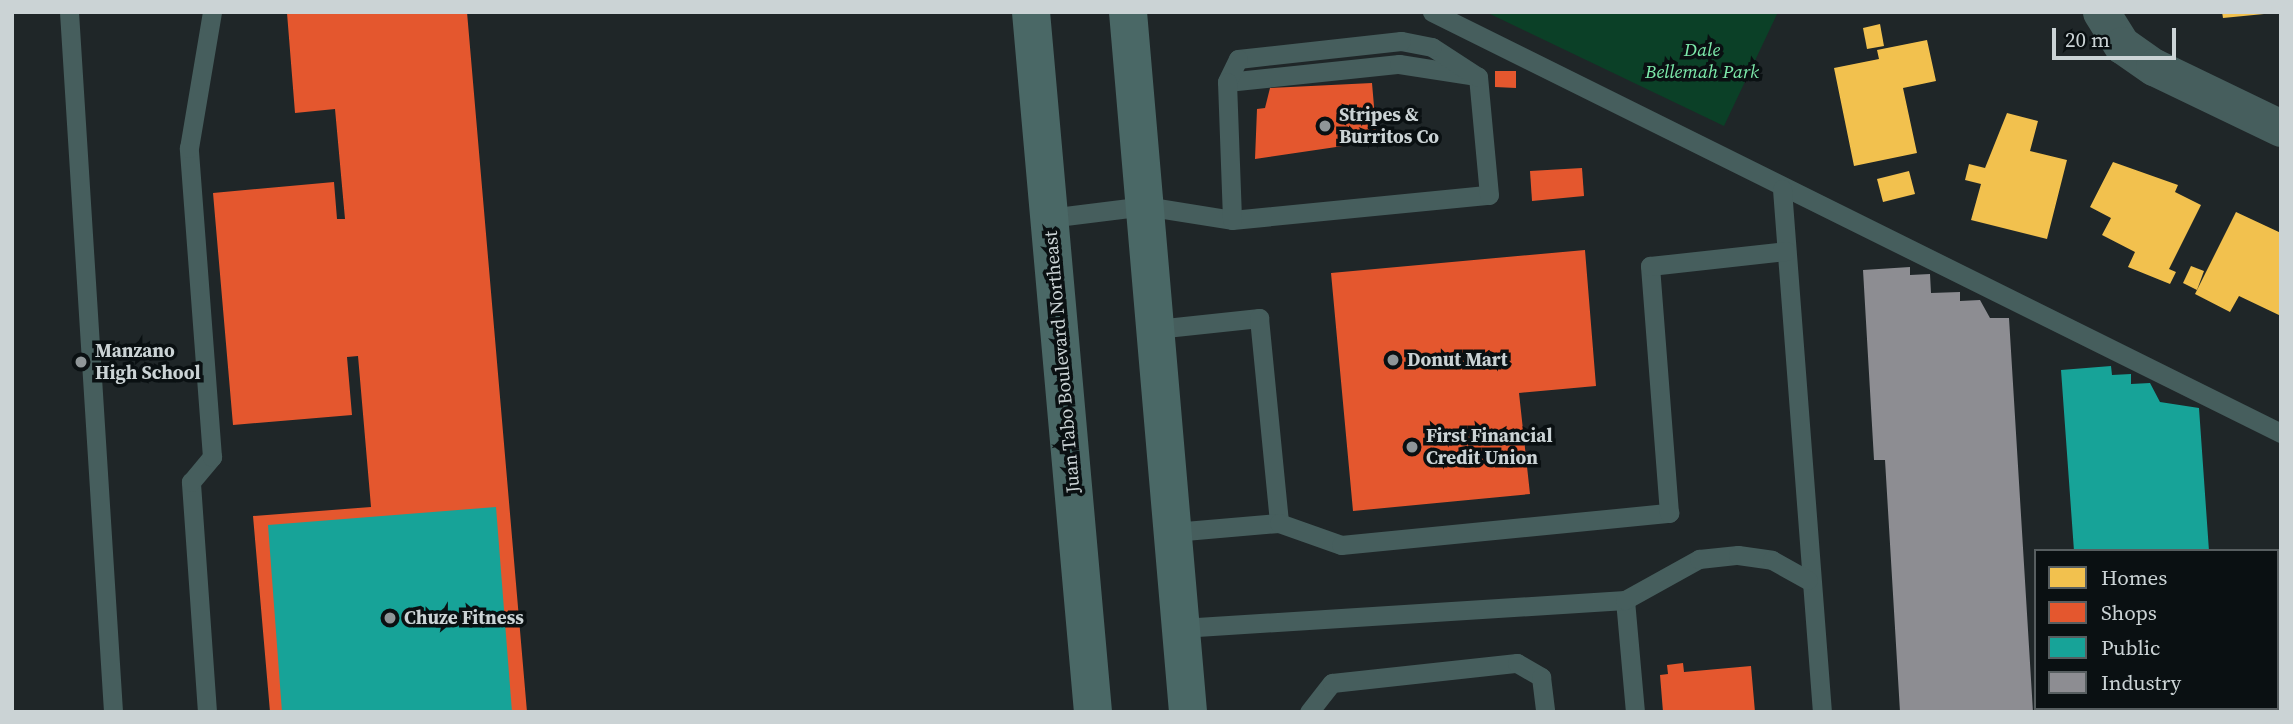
<!DOCTYPE html>
<style>
body{margin:0}
#map{position:relative;width:2293px;height:724px;overflow:hidden;background:#1f2628;font-family:"Source Serif 4",serif}
div>[style]{position:absolute}
.green>*{inset:0;background:#0b4027}
.homes>*{inset:0;background:#f2c14e}
.shops>*{inset:0;background:#e4572e}
.public>*{inset:0;background:#17a398}
.industry>*{inset:0;background:#8d8d92}
.service>*{height:19px;margin:-9.5px;padding:0 9.5px;transform-origin:9.5px;border-radius:9.5px;background:#465e5d}
.minor>*{height:37px;margin:-18.5px;padding:0 18.5px;transform-origin:18.5px;border-radius:18.5px;background:#465e5d}
.secondary>*{height:38px;margin:-19px;padding:0 19px;transform-origin:19px;border-radius:19px;background:#4a6866}
.dots>*{width:19px;height:19px;translate:-50% -50%;box-sizing:border-box;border:4px solid #0a1012;border-radius:50%}
span{translate:-50% -50%;white-space:nowrap;text-align:center;line-height:1.15;-webkit-text-stroke:7px #0a1012;paint-order:stroke}
.park-label{font-size:19px;color:#7deaab;font-style:italic}
.poi-label{font-size:19px;color:#cbd3d5;font-weight:700}
.left{translate:0 -50%;text-align:left}
.street-label{font-size:19px;color:#cbd3d5}
.frame{position:absolute;inset:0;border:14px solid #cbd3d5;pointer-events:none}
.legend{position:absolute;left:2034px;top:549px;width:245px;height:161px;box-sizing:border-box;background:#0a1012;border:2px solid #575e60;margin:0;padding:9px 12px;list-style:none;font-size:21px;color:#cbd3d5}
.legend li{display:flex;align-items:center;gap:14px;height:35px}
.legend b{width:35px;border:2px solid #575e60}
.scale{position:absolute;left:2052px;top:28px;width:124px;height:32px;box-sizing:border-box;border:4px solid #cbd3d5;border-top:0;padding-left:9px;font-size:21px;line-height:24px;white-space:nowrap;color:#cbd3d5;-webkit-text-stroke:5px #0a1012;paint-order:stroke}
</style>
<div id="map">
<div class="green">
<div style="clip-path:polygon(1486px 12px,1778px 12px,1724px 126px)"></div>
</div>
<div class="homes">
<div style="clip-path:polygon(2222px 12px,2264px 12px,2264px 14px,2223px 18px)"></div>
<div style="clip-path:polygon(1880px 24px,1884px 46px,1867px 49px,1863px 28px)"></div>
<div style="clip-path:polygon(1927px 40px,1936px 81px,1903px 88px,1917px 153px,1854px 166px,1834px 68px,1879px 59px,1877px 50px)"></div>
<div style="clip-path:polygon(2007px 113px,2038px 121px,2030px 151px,2067px 160px,2047px 239px,1971px 220px,1981px 184px,1965px 180px,1969px 164px,1985px 168px)"></div>
<div style="clip-path:polygon(2113px 162px,2178px 185px,2175px 192px,2201px 205px,2169px 269px,2176px 272px,2170px 284px,2128px 267px,2135px 252px,2102px 235px,2111px 218px,2090px 207px)"></div>
<div style="clip-path:polygon(1909px 171px,1915px 194px,1883px 202px,1877px 179px)"></div>
<div style="clip-path:polygon(2236px 212px,2281px 233px,2281px 316px,2239px 296px,2230px 312px,2195px 294px)"></div>
<div style="clip-path:polygon(2191px 266px,2204px 271px,2197px 290px,2183px 283px)"></div>
</div>
<div class="shops">
<div style="clip-path:polygon(467px 12px,527px 712px,270px 712px,253px 516px,371px 507px,358px 356px,347px 357px,352px 415px,233px 425px,213px 193px,334px 182px,337px 219px,345px 219px,335px 109px,295px 113px,287px 13px)"></div>
<div style="clip-path:polygon(1495px 71px,1516px 71px,1516px 88px,1495px 87px)"></div>
<div style="clip-path:polygon(1372px 83px,1377px 141px,1255px 159px,1257px 109px,1265px 108px,1270px 88px)"></div>
<div style="clip-path:polygon(1582px 168px,1584px 196px,1532px 201px,1530px 171px)"></div>
<div style="clip-path:polygon(1585px 250px,1596px 386px,1519px 393px,1530px 494px,1353px 511px,1331px 273px)"></div>
<div style="clip-path:polygon(1683px 663px,1684px 672px,1751px 666px,1755px 712px,1663px 712px,1660px 675px,1668px 674px,1667px 665px)"></div>
</div>
<div class="public">
<div style="clip-path:polygon(2111px 366px,2112px 375px,2131px 374px,2131px 384px,2150px 383px,2160px 402px,2199px 408px,2209px 551px,2074px 551px,2061px 370px)"></div>
<div style="clip-path:polygon(496px 507px,512px 712px,282px 712px,268px 525px)"></div>
<div style="clip-path:polygon(2277px 630px,2281px 712px,2231px 712px,2277px 708px)"></div>
<div style="clip-path:polygon(2085px 708px,2220px 708px,2220px 712px,2085px 712px)"></div>
</div>
<div class="industry">
<div style="clip-path:polygon(1910px 267px,1910px 275px,1930px 274px,1931px 293px,1960px 292px,1960px 301px,1980px 300px,1990px 318px,2009px 318px,2033px 712px,1900px 712px,1885px 460px,1874px 460px,1863px 270px)"></div>
</div>
<div class="service">
<div style="left:69px;top:12px;width:701px;rotate:86.4deg"></div>
<div style="left:1432px;top:12px;width:948px;rotate:26.38deg"></div>
<div style="left:1227px;top:82px;width:173px;rotate:-6deg"></div>
<div style="left:1399px;top:64px;width:72px;rotate:8.8deg"></div>
<div style="left:1782px;top:189px;width:525px;rotate:85.63deg"></div>
<div style="left:1049px;top:218px;width:97px;rotate:-7.1deg"></div>
<div style="left:1145px;top:206px;width:88px;rotate:9.1deg"></div>
<div style="left:1232px;top:220px;width:258px;rotate:-5.6deg"></div>
<div style="left:1489px;top:195px;width:119px;rotate:-95.3deg"></div>
<div style="left:1478px;top:77px;width:55px;rotate:-146.9deg"></div>
<div style="left:1432px;top:47px;width:32px;rotate:-169deg"></div>
<div style="left:1401px;top:41px;width:164px;rotate:173.7deg"></div>
<div style="left:1238px;top:59px;width:25px;rotate:116deg"></div>
<div style="left:1227px;top:82px;width:138px;rotate:87.9deg"></div>
<div style="left:1156px;top:329px;width:104px;rotate:-6.1deg"></div>
<div style="left:1259px;top:318px;width:206px;rotate:84.4deg"></div>
<div style="left:1173px;top:532px;width:106px;rotate:-4.9deg"></div>
<div style="left:1279px;top:523px;width:66px;rotate:19.5deg"></div>
<div style="left:1341px;top:545px;width:330px;rotate:-5.6deg"></div>
<div style="left:1669px;top:513px;width:248px;rotate:-94.4deg"></div>
<div style="left:1650px;top:266px;width:137px;rotate:-6.3deg"></div>
<div style="left:1625px;top:600px;width:112px;rotate:84.9deg"></div>
<div style="left:1181px;top:628px;width:445px;rotate:-3.6deg"></div>
<div style="left:1625px;top:600px;width:85px;rotate:-29deg"></div>
<div style="left:1699px;top:559px;width:39px;rotate:-6deg"></div>
<div style="left:1738px;top:555px;width:34px;rotate:8deg"></div>
<div style="left:1772px;top:560px;width:41px;rotate:29.1deg"></div>
<div style="left:207px;top:712px;width:231px;rotate:-94deg"></div>
<div style="left:191px;top:482px;width:33px;rotate:-50deg"></div>
<div style="left:212px;top:457px;width:310px;rotate:-94.3deg"></div>
<div style="left:189px;top:148px;width:138px;rotate:-80.4deg"></div>
<div style="left:1309px;top:712px;width:37px;rotate:-52deg"></div>
<div style="left:1332px;top:683px;width:186px;rotate:-6.2deg"></div>
<div style="left:1517px;top:663px;width:28px;rotate:30deg"></div>
<div style="left:1541px;top:677px;width:35px;rotate:83deg"></div>
</div>
<div class="minor">
<div style="left:2101px;top:12px;width:39px;rotate:58deg"></div>
<div style="left:2122px;top:45px;width:39px;rotate:35deg"></div>
<div style="left:2154px;top:67px;width:141px;rotate:25.7deg"></div>
</div>
<div class="secondary">
<div style="left:1031px;top:12px;width:703px;rotate:84.94deg"></div>
<div style="left:1128px;top:12px;width:703px;rotate:85.1deg"></div>
</div>
<div class="dots">
<div style="left:1325px;top:126px;background:#8f9698"></div>
<div style="left:1393px;top:360px;background:#8f9698"></div>
<div style="left:81px;top:362px;background:#8f9698"></div>
<div style="left:1412px;top:447px;background:#8f9698"></div>
<div style="left:390px;top:618px;background:#8f9698"></div>
</div>
<div class="park-label">
<span style="left:1702px;top:61px">Dale<br>Bellemah Park</span>
</div>
<div class="poi-label">
<span class="left" style="left:1339px;top:126px">Stripes &amp;<br>Burritos Co</span>
<span class="left" style="left:95px;top:362px">Manzano<br>High School</span>
<span class="left" style="left:1407px;top:360px">Donut Mart</span>
<span class="left" style="left:1426px;top:447px">First Financial<br>Credit Union</span>
<span class="left" style="left:404px;top:618px">Chuze Fitness</span>
</div>
<div class="street-label">
<span style="left:1062px;top:362px;rotate:-95deg">Juan Tabo Boulevard Northeast</span>
</div>
<div class="frame"></div>
<ul class="legend">
<li><b style="height:19px;background:#f2c14e"></b>Homes</li>
<li><b style="height:19px;background:#e4572e"></b>Shops</li>
<li><b style="height:19px;background:#17a398"></b>Public</li>
<li><b style="height:19px;background:#8d8d92"></b>Industry</li>
</ul>
<div class="scale">20 m</div>
</div>
